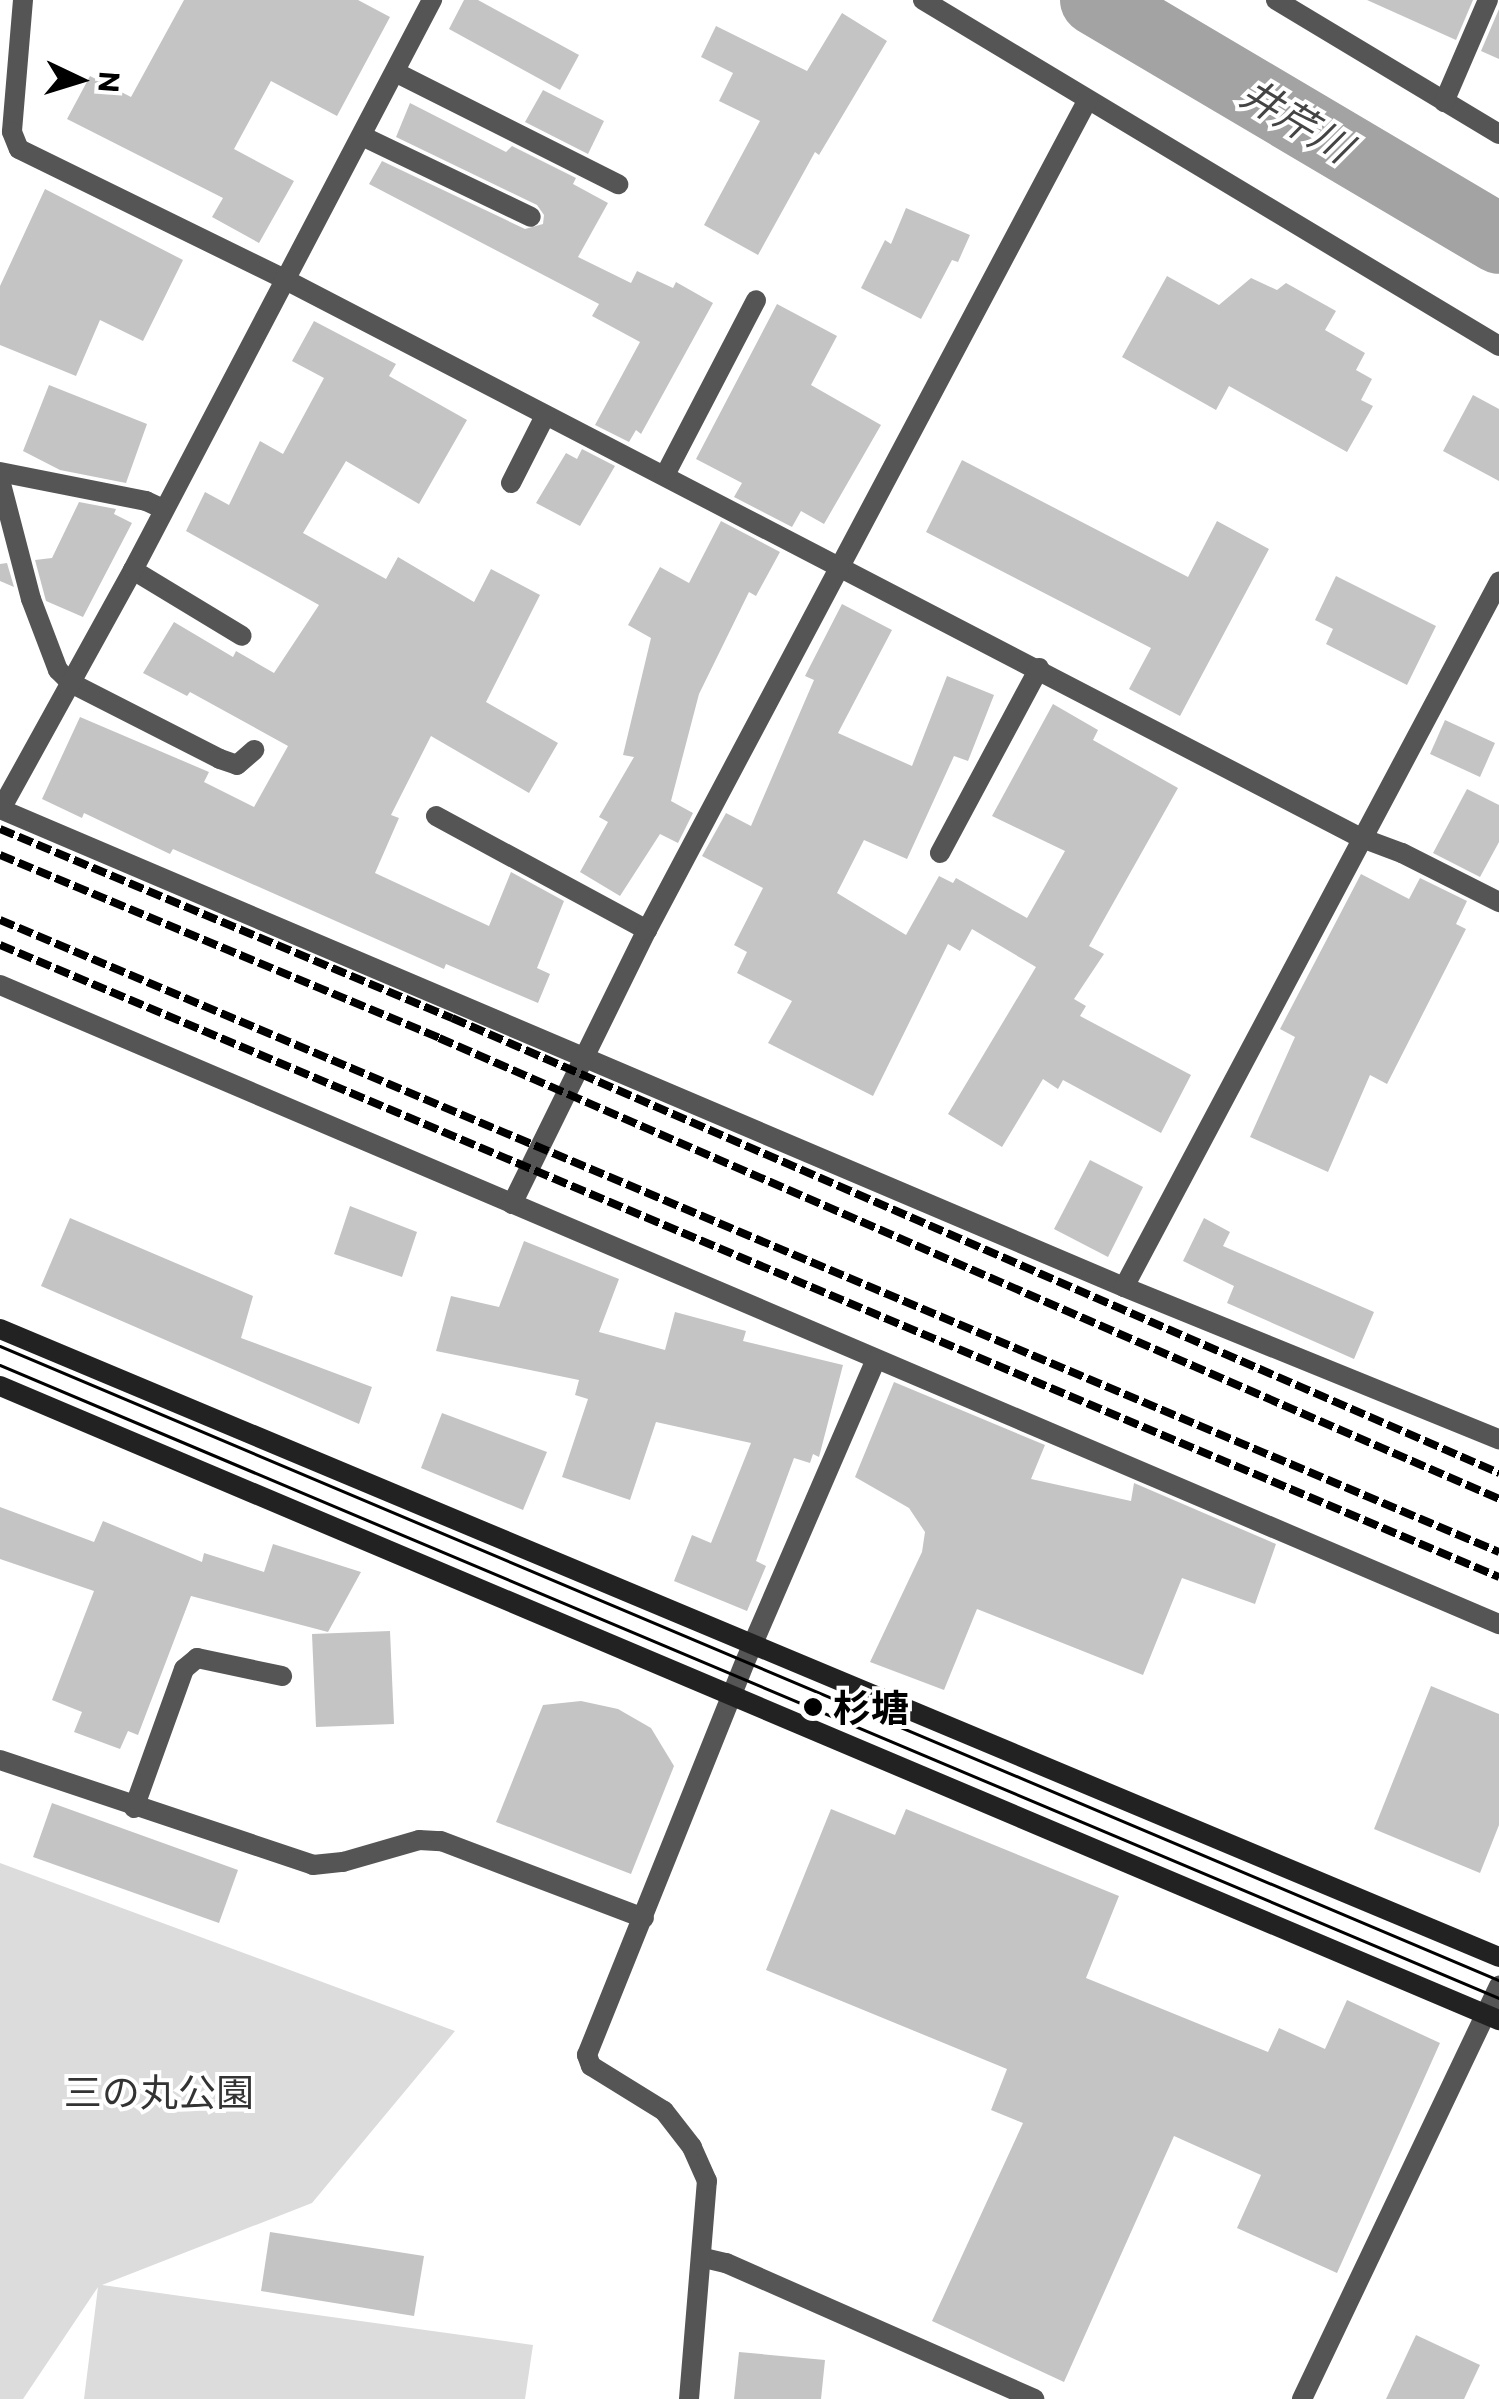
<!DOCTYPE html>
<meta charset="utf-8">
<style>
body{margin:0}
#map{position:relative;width:1499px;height:2399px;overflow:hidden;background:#fff;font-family:Commissioner,"Noto Sans JP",sans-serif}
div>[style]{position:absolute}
.green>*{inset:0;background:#dcdcdc}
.river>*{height:70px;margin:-35px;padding:0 35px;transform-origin:35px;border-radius:35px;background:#a3a3a3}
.building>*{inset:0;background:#c4c4c4}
.street>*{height:20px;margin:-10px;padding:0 10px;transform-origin:10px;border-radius:10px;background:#555}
.secondary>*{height:20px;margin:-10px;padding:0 10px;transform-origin:10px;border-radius:10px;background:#222}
.tram>*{height:2.5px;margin:-1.25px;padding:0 1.25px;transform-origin:1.25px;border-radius:1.25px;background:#000}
.rail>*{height:8px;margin-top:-4px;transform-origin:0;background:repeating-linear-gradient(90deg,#000 0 15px,transparent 0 20px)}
.dots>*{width:28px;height:28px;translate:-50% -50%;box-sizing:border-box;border:5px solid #fff;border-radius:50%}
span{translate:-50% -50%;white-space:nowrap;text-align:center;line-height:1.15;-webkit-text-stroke:8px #fff;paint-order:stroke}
.poi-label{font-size:38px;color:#000;font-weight:700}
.left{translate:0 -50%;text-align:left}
.park-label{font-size:38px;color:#333}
.water-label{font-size:40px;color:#444;font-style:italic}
.north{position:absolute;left:30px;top:30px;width:100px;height:100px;-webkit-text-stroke:8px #fff;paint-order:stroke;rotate:94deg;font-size:28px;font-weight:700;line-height:40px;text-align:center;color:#000}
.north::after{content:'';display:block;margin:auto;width:35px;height:45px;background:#000;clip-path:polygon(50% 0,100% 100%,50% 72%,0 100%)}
</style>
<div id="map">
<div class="green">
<div style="clip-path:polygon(0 1863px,455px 2031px,312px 2203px,102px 2285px,533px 2345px,525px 2399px,84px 2399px,98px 2287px,23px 2399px,0 2399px)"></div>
</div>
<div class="river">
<div style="left:1095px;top:0;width:469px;rotate:30.6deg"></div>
</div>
<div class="building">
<div style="clip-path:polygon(184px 0,358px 0,390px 17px,337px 116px,271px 81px,234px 149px,294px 181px,259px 243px,212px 217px,223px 198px,67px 119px,90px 76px,131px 97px)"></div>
<div style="clip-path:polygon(464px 0,478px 0,579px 55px,560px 90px,449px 29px)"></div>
<div style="clip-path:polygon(1367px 0,1473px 0,1456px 40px)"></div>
<div style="clip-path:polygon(1499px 9px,1499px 59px,1481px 51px)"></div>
<div style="clip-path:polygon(842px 13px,887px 41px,819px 155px,815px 152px,758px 255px,704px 225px,760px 121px,719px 101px,733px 73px,701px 57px,716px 26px,807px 71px)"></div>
<div style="clip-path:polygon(543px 90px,604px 121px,588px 154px,525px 122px)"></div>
<div style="clip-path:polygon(410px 103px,506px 152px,512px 146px,576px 178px,573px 184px,608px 203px,578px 257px,631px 283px,637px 271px,673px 288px,676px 282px,713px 303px,641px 434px,636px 430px,629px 442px,595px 425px,640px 342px,592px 316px,599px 304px,369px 184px,382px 161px,525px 229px,543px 224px,544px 215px,537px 205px,396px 137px)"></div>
<div style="clip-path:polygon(45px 189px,183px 260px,143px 341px,100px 320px,76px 376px,0 345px,0 286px)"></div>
<div style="clip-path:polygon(906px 208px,970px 235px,958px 262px,952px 260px,921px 319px,861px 288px,885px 240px,891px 244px)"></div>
<div style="clip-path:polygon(1167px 276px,1219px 305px,1251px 278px,1277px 290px,1286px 283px,1336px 311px,1325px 330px,1365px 353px,1356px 370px,1372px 379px,1361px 400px,1373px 406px,1347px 452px,1229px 386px,1216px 410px,1122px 357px)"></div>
<div style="clip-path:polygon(777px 304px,837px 336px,811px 385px,881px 425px,824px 524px,801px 511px,792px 527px,734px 497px,742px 483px,696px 459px)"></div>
<div style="clip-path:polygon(314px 321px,396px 364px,389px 376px,467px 420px,419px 504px,346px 461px,303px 533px,386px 579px,398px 557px,474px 602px,491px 569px,540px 595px,486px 702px,558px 743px,529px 793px,431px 736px,391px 815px,399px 818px,375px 873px,489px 926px,511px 872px,564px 901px,537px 968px,550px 974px,538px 1003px,446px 964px,444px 969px,173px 849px,170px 854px,84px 813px,82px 818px,42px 799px,80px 717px,209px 772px,204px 782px,254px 807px,288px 746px,190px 692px,187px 696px,143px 673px,174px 622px,233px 657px,236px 651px,274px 673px,319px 605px,186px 531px,205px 492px,229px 505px,260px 441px,283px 454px,324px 378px,292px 361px)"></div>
<div style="clip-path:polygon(49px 385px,147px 424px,126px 483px,60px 470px,23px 451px)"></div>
<div style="clip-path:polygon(1473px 395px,1499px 409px,1499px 481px,1443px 451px)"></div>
<div style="clip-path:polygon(582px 449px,615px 466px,580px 526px,536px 503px,566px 453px,577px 459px)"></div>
<div style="clip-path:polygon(962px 460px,1188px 577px,1217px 521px,1269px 549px,1180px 716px,1129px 689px,1151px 648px,926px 532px)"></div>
<div style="clip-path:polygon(79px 502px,116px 509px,114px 514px,132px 523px,83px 617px,46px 601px,35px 560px,52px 558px)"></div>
<div style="clip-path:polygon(721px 521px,780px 552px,756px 596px,749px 592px,699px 694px,671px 801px,693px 813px,678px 843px,660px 834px,620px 896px,580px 872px,608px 822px,599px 817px,634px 757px,623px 755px,651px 638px,628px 625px,660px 567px,689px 583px)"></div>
<div style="clip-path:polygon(7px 563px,14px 587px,0 581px,0 564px)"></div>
<div style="clip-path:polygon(1336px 576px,1436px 626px,1407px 685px,1326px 644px,1333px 629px,1315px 620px)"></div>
<div style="clip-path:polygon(842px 604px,892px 630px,838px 733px,912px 766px,947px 676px,994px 695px,968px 761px,954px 756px,907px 859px,864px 840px,837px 893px,906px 935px,939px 876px,953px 883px,956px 878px,1027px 918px,1065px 851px,992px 816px,1053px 704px,1098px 730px,1093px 740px,1178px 788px,1089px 946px,1104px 954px,1074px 999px,1086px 1006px,1080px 1016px,1191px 1075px,1161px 1133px,1063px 1080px,1058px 1089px,1043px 1079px,1002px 1147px,948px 1114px,1036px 967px,972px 929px,960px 951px,948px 944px,873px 1096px,768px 1043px,792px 1001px,737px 973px,747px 952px,734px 945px,763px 888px,702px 856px,726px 813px,751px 826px,814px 680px,805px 676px)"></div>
<div style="clip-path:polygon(1445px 720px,1495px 743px,1480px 777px,1430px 754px)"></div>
<div style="clip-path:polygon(1467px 789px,1499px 805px,1499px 842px,1480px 877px,1433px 853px)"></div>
<div style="clip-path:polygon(1361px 874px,1409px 899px,1420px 878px,1467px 901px,1456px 924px,1466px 929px,1387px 1084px,1370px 1075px,1328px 1172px,1250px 1137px,1295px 1037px,1280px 1029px)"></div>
<div style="clip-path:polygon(1090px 1160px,1143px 1187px,1108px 1257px,1054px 1229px)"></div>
<div style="clip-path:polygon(350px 1206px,417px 1232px,402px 1277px,334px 1254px)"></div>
<div style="clip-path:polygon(70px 1218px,253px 1296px,241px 1338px,372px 1387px,359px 1424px,41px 1286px)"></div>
<div style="clip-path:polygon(1204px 1218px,1230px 1232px,1223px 1246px,1374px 1312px,1354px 1359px,1227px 1303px,1234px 1286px,1183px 1261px)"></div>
<div style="clip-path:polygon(524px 1241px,619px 1279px,599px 1332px,665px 1350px,675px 1312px,746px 1331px,743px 1341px,843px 1365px,819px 1457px,813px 1454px,810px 1463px,794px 1458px,756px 1561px,766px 1566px,747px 1611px,674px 1581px,692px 1535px,711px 1543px,751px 1443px,656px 1422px,630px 1500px,562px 1477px,588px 1399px,575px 1395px,579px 1380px,436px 1351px,451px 1296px,499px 1307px)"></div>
<div style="clip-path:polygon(894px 1382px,1045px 1445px,1031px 1479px,1131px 1501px,1134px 1483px,1276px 1544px,1255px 1604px,1182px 1578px,1143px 1675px,977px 1609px,944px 1690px,870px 1662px,922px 1552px,925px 1532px,909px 1508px,855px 1477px)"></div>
<div style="clip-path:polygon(442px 1413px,547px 1452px,523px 1510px,421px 1468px)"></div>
<div style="clip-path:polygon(0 1507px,94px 1542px,103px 1521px,202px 1562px,204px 1553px,264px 1572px,273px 1544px,361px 1572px,328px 1632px,191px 1596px,138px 1735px,128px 1731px,120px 1749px,74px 1732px,82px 1712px,52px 1700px,94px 1591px,0 1559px)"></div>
<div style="clip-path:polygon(390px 1631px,394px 1724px,316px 1727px,312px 1634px)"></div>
<div style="clip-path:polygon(1431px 1686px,1499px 1714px,1499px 1825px,1480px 1873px,1374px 1829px)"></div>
<div style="clip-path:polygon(581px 1701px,618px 1709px,651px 1728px,674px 1766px,631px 1874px,496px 1822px,543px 1705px)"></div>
<div style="clip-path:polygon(52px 1803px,238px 1870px,219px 1923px,33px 1857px)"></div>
<div style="clip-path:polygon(831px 1809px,895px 1835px,906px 1809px,1119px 1896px,1086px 1978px,1268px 2052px,1279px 2028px,1325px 2049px,1347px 2000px,1440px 2043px,1337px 2273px,1237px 2228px,1261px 2175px,1174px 2136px,1064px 2382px,932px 2321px,1023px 2123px,991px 2110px,1007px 2069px,766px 1970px)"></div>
<div style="clip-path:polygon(270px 2232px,424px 2256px,414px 2316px,261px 2291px)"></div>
<div style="clip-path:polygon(1416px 2335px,1480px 2365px,1464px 2399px,1386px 2399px)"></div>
<div style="clip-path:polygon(739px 2352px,825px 2360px,821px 2399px,734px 2399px)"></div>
</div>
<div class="street">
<div style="left:23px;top:0;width:132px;rotate:94.8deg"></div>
<div style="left:12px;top:132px;width:18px;rotate:68deg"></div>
<div style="left:19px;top:149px;width:295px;rotate:26.1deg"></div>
<div style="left:284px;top:279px;width:1211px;rotate:27.43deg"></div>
<div style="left:1359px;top:837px;width:46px;rotate:20.4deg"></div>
<div style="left:1402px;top:853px;width:109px;rotate:26.8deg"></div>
<div style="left:923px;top:0;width:672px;rotate:30.99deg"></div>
<div style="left:1276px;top:0;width:260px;rotate:31deg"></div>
<div style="left:395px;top:72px;width:250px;rotate:26.7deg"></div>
<div style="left:1444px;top:102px;width:111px;rotate:-66.7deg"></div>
<div style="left:362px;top:136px;width:187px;rotate:25.6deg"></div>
<div style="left:0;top:472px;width:149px;rotate:11.2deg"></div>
<div style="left:146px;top:501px;width:19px;rotate:25deg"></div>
<div style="left:665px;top:475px;width:197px;rotate:-62.5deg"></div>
<div style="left:0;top:480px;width:123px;rotate:75.4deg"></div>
<div style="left:31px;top:599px;width:76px;rotate:69.2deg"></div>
<div style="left:58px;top:670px;width:18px;rotate:45deg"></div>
<div style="left:71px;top:683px;width:167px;rotate:27deg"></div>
<div style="left:220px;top:759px;width:18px;rotate:19deg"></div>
<div style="left:237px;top:765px;width:23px;rotate:-41deg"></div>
<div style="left:511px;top:483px;width:75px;rotate:-63.1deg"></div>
<div style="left:133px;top:570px;width:127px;rotate:31.2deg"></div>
<div style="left:0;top:809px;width:1221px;rotate:23.04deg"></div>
<div style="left:1124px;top:1287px;width:405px;rotate:22.1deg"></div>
<div style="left:1px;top:809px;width:273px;rotate:-61.1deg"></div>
<div style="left:133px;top:570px;width:644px;rotate:-62.32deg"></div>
<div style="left:436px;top:816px;width:240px;rotate:28.4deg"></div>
<div style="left:940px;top:853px;width:210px;rotate:-61.8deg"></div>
<div style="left:0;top:985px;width:1630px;rotate:23.09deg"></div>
<div style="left:512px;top:1204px;width:305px;rotate:-63.8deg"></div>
<div style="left:647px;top:930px;width:939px;rotate:-62.04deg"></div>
<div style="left:1124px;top:1287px;width:799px;rotate:-61.99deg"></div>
<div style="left:0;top:1760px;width:330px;rotate:18.5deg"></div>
<div style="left:313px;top:1865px;width:30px;rotate:-6deg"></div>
<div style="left:343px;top:1862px;width:79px;rotate:-16.1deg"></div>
<div style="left:419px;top:1840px;width:22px;rotate:3deg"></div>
<div style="left:441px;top:1841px;width:217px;rotate:20.8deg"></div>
<div style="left:134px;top:1808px;width:148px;rotate:-70.2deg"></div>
<div style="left:184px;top:1669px;width:17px;rotate:-40deg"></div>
<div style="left:197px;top:1658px;width:87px;rotate:12deg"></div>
<div style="left:704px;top:2258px;width:23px;rotate:13deg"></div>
<div style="left:726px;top:2263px;width:337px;rotate:23.8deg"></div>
<div style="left:689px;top:2399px;width:219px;rotate:-85.3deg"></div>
<div style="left:707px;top:2181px;width:37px;rotate:-114deg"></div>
<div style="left:692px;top:2147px;width:46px;rotate:-127.9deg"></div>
<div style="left:664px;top:2111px;width:86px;rotate:-148.3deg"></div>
<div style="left:591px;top:2066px;width:12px;rotate:-110deg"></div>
<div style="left:587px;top:2055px;width:424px;rotate:-68.1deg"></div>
<div style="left:745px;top:1662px;width:328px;rotate:-66.6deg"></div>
<div style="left:1302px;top:2399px;width:458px;rotate:-64.5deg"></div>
</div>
<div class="secondary">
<div style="left:0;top:1329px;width:1625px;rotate:22.73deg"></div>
<div style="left:0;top:1386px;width:1628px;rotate:22.93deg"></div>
</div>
<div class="tram">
<div style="left:0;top:1346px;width:1628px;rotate:22.93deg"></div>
<div style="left:0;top:1365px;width:1627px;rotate:22.89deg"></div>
</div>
<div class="rail">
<div style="left:0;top:829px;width:490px;rotate:22.7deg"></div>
<div style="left:452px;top:1018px;width:1142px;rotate:23.49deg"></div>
<div style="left:0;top:855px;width:476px;rotate:22.6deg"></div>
<div style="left:439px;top:1038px;width:1156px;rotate:23.5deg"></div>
<div style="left:0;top:920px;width:1627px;rotate:22.86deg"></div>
<div style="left:0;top:945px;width:1627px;rotate:22.86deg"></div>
</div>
<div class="dots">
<div style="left:813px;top:1707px;background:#000"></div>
</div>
<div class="poi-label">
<span class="left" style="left:833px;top:1707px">杉塘</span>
</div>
<div class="park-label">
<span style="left:159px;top:2091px">三の丸公園</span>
</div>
<div class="water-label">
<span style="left:1297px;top:119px;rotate:31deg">井芹川</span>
</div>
<div class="north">N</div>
</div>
